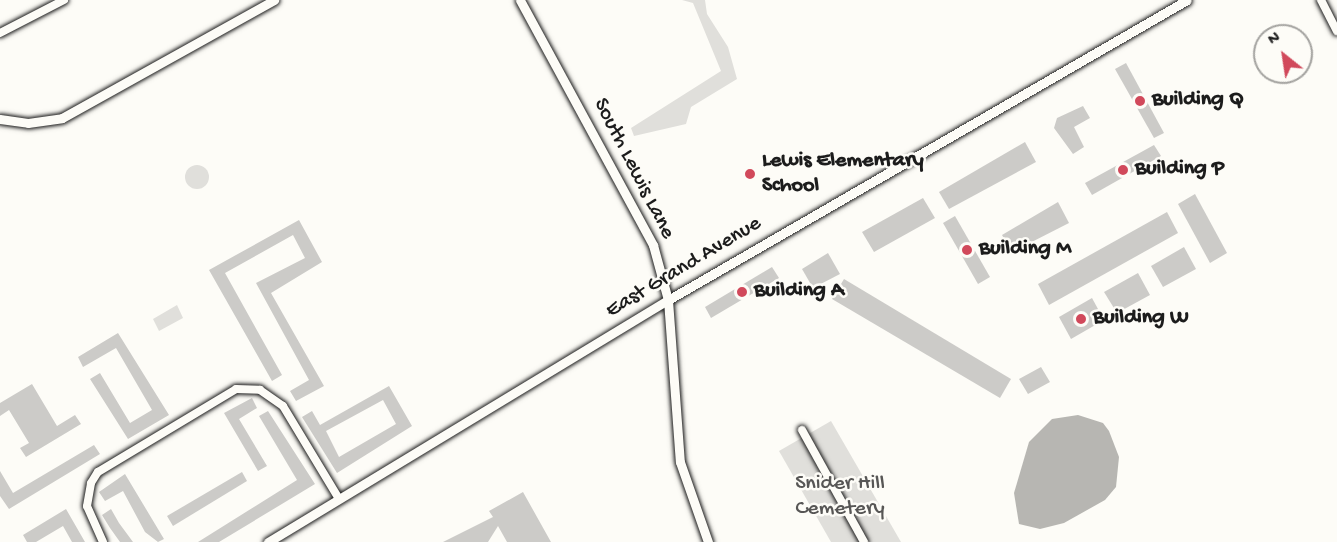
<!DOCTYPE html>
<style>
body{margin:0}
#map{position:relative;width:1337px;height:542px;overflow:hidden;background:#fdfcf7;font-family:"Gochi Hand",sans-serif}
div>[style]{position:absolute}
.green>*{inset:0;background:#e0dfdb}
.round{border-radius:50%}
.water>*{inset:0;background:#b7b6b2}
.building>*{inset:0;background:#cccbc8}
.roads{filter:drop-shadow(0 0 2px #1c1c1c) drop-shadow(0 0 2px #1c1c1c)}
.minor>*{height:8px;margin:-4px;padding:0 4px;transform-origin:4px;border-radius:4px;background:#fdfcf7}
.tertiary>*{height:9px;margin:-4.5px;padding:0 4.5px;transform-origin:4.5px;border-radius:4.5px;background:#fdfcf7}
.dots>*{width:16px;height:16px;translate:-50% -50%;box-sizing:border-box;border:3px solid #fdfcf7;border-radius:50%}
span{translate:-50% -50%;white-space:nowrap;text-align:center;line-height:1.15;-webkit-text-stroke:5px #fdfcf7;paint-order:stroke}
.poi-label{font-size:22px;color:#1c1c1c;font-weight:700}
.left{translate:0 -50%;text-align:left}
.street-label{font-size:22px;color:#1c1c1c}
.park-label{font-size:22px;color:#575655}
.north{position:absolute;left:1253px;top:24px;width:60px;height:60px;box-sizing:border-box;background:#fdfcf7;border:2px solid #a3a29f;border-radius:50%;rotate:330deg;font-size:16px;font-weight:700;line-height:24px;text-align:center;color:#1c1c1c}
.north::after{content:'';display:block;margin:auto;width:21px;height:27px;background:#d1495b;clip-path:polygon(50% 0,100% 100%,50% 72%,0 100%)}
</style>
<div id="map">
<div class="green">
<div style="clip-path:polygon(682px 0,705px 0,707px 14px,728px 47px,737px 79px,691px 107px,686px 124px,634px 136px,631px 128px,721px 71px,693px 3px)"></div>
<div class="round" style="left:185px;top:165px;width:24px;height:24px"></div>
<div style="clip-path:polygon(177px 305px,183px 318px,159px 331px,153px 319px)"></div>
<div style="clip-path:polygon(831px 421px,901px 542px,831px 542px,779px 451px)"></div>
</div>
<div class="water">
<div style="clip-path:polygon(1078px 415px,1103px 423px,1109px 431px,1119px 457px,1116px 487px,1105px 500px,1064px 523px,1040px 529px,1019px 524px,1014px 493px,1029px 442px,1052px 419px)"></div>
</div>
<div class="building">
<div style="clip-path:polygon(1126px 63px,1164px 133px,1154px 138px,1115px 69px)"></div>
<div style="clip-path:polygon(1083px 106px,1090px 118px,1074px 127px,1084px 147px,1073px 154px,1054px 128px,1057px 118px)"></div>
<div style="clip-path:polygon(1025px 142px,1036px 162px,949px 209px,939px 192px)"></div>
<div style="clip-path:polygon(1154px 145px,1161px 156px,1092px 195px,1085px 183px)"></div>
<div style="clip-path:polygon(1195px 194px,1227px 253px,1210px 263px,1178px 204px)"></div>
<div style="clip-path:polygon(923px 198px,935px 218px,874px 252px,862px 232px)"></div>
<div style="clip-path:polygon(1058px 202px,1069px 223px,1012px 252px,1002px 235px)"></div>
<div style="clip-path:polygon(1167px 212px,1178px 233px,1049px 305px,1038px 284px)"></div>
<div style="clip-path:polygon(955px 216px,990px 277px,978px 284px,943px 223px)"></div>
<div style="clip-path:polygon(299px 220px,322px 262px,271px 293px,324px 386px,296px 401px,290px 391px,309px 380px,256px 283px,305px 258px,293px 235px,225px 273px,282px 375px,272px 381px,209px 270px)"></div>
<div style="clip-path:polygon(1184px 247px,1196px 269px,1163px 287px,1151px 266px)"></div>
<div style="clip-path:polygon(828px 253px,840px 274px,813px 288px,802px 269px)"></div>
<div style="clip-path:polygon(772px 267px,779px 278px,711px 318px,705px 307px)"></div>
<div style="clip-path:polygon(1138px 273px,1150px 295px,1117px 313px,1104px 292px)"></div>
<div style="clip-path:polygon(844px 279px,1011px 379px,1000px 398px,832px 299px)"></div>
<div style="clip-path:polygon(1092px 298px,1104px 320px,1071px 339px,1059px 317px)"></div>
<div style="clip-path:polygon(118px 333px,169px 415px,128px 439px,90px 379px,100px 373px,130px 423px,152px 410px,116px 348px,83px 367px,78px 357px)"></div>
<div style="clip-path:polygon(1041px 367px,1050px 382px,1028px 394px,1019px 379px)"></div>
<div style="clip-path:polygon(32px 384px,57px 426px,75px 415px,81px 424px,26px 457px,20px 448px,29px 443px,9px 410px,0 416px,0 403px)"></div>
<div style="clip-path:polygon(evenodd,389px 386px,412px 426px,337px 473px,302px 417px,312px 411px,320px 425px,389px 386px,383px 400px,396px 424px,339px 457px,326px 431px,383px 400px)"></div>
<div style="clip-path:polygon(252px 398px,257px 408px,239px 419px,267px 466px,258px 471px,224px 413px)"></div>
<div style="clip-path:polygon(268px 411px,315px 484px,219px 542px,198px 542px,297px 480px,259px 416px)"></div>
<div style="clip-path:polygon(94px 445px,100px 454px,9px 509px,0 496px,0 471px,13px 493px)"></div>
<div style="clip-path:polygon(242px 472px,247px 481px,173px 526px,167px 516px)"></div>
<div style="clip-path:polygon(125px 474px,164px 539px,158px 542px,145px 532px,123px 491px,105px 501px,99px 492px)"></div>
<div style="clip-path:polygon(523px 492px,551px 542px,507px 542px,498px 526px,488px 542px,443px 542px,493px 517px,489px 511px)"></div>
<div style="clip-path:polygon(66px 509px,85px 542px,72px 542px,63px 526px,36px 542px,27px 542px,23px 535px)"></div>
<div style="clip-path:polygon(111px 509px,119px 523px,133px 542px,120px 542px,110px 528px,102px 515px)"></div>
</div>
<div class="roads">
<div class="minor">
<div style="left:1321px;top:0;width:35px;rotate:63deg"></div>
<div style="left:0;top:33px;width:72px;rotate:-27.3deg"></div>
<div style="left:802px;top:430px;width:128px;rotate:61deg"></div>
<div style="left:103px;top:542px;width:39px;rotate:-114deg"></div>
<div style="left:87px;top:506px;width:23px;rotate:-80deg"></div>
<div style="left:91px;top:483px;width:13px;rotate:-58deg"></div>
<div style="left:98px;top:472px;width:161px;rotate:-31deg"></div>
<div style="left:236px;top:389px;width:24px;rotate:2deg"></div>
<div style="left:260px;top:390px;width:28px;rotate:35deg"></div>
<div style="left:283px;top:406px;width:109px;rotate:58.9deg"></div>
</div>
<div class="tertiary">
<div style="left:520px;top:0;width:279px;rotate:61.5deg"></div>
<div style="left:653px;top:245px;width:57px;rotate:74.7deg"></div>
<div style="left:668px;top:300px;width:162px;rotate:85.8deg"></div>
<div style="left:680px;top:462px;width:85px;rotate:70.7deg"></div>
<div style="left:0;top:119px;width:28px;rotate:8deg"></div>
<div style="left:28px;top:123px;width:34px;rotate:-8deg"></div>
<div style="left:62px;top:118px;width:243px;rotate:-29.1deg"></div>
<div style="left:268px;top:542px;width:468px;rotate:-31.2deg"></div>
<div style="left:668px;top:300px;width:599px;rotate:-30.03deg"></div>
</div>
</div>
<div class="dots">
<div style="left:1140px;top:101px;background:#d1495b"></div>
<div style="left:1123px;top:170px;background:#d1495b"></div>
<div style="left:750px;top:174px;background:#d1495b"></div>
<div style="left:967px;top:250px;background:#d1495b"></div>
<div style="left:742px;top:292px;background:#d1495b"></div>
<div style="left:1081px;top:319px;background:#d1495b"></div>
</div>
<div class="poi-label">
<span class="left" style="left:1152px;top:101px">Building Q</span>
<span class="left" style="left:762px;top:174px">Lewis Elementary<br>School</span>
<span class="left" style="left:1135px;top:170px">Building P</span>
<span class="left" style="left:979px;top:250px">Building M</span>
<span class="left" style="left:754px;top:292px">Building A</span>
<span class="left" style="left:1093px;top:319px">Building W</span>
</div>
<div class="street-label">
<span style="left:633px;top:169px;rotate:63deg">South Lewis Lane</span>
<span style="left:684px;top:268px;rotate:-31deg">East Grand Avenue</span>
</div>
<div class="park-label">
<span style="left:840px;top:497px">Snider Hill<br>Cemetery</span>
</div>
<div class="north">N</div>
</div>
